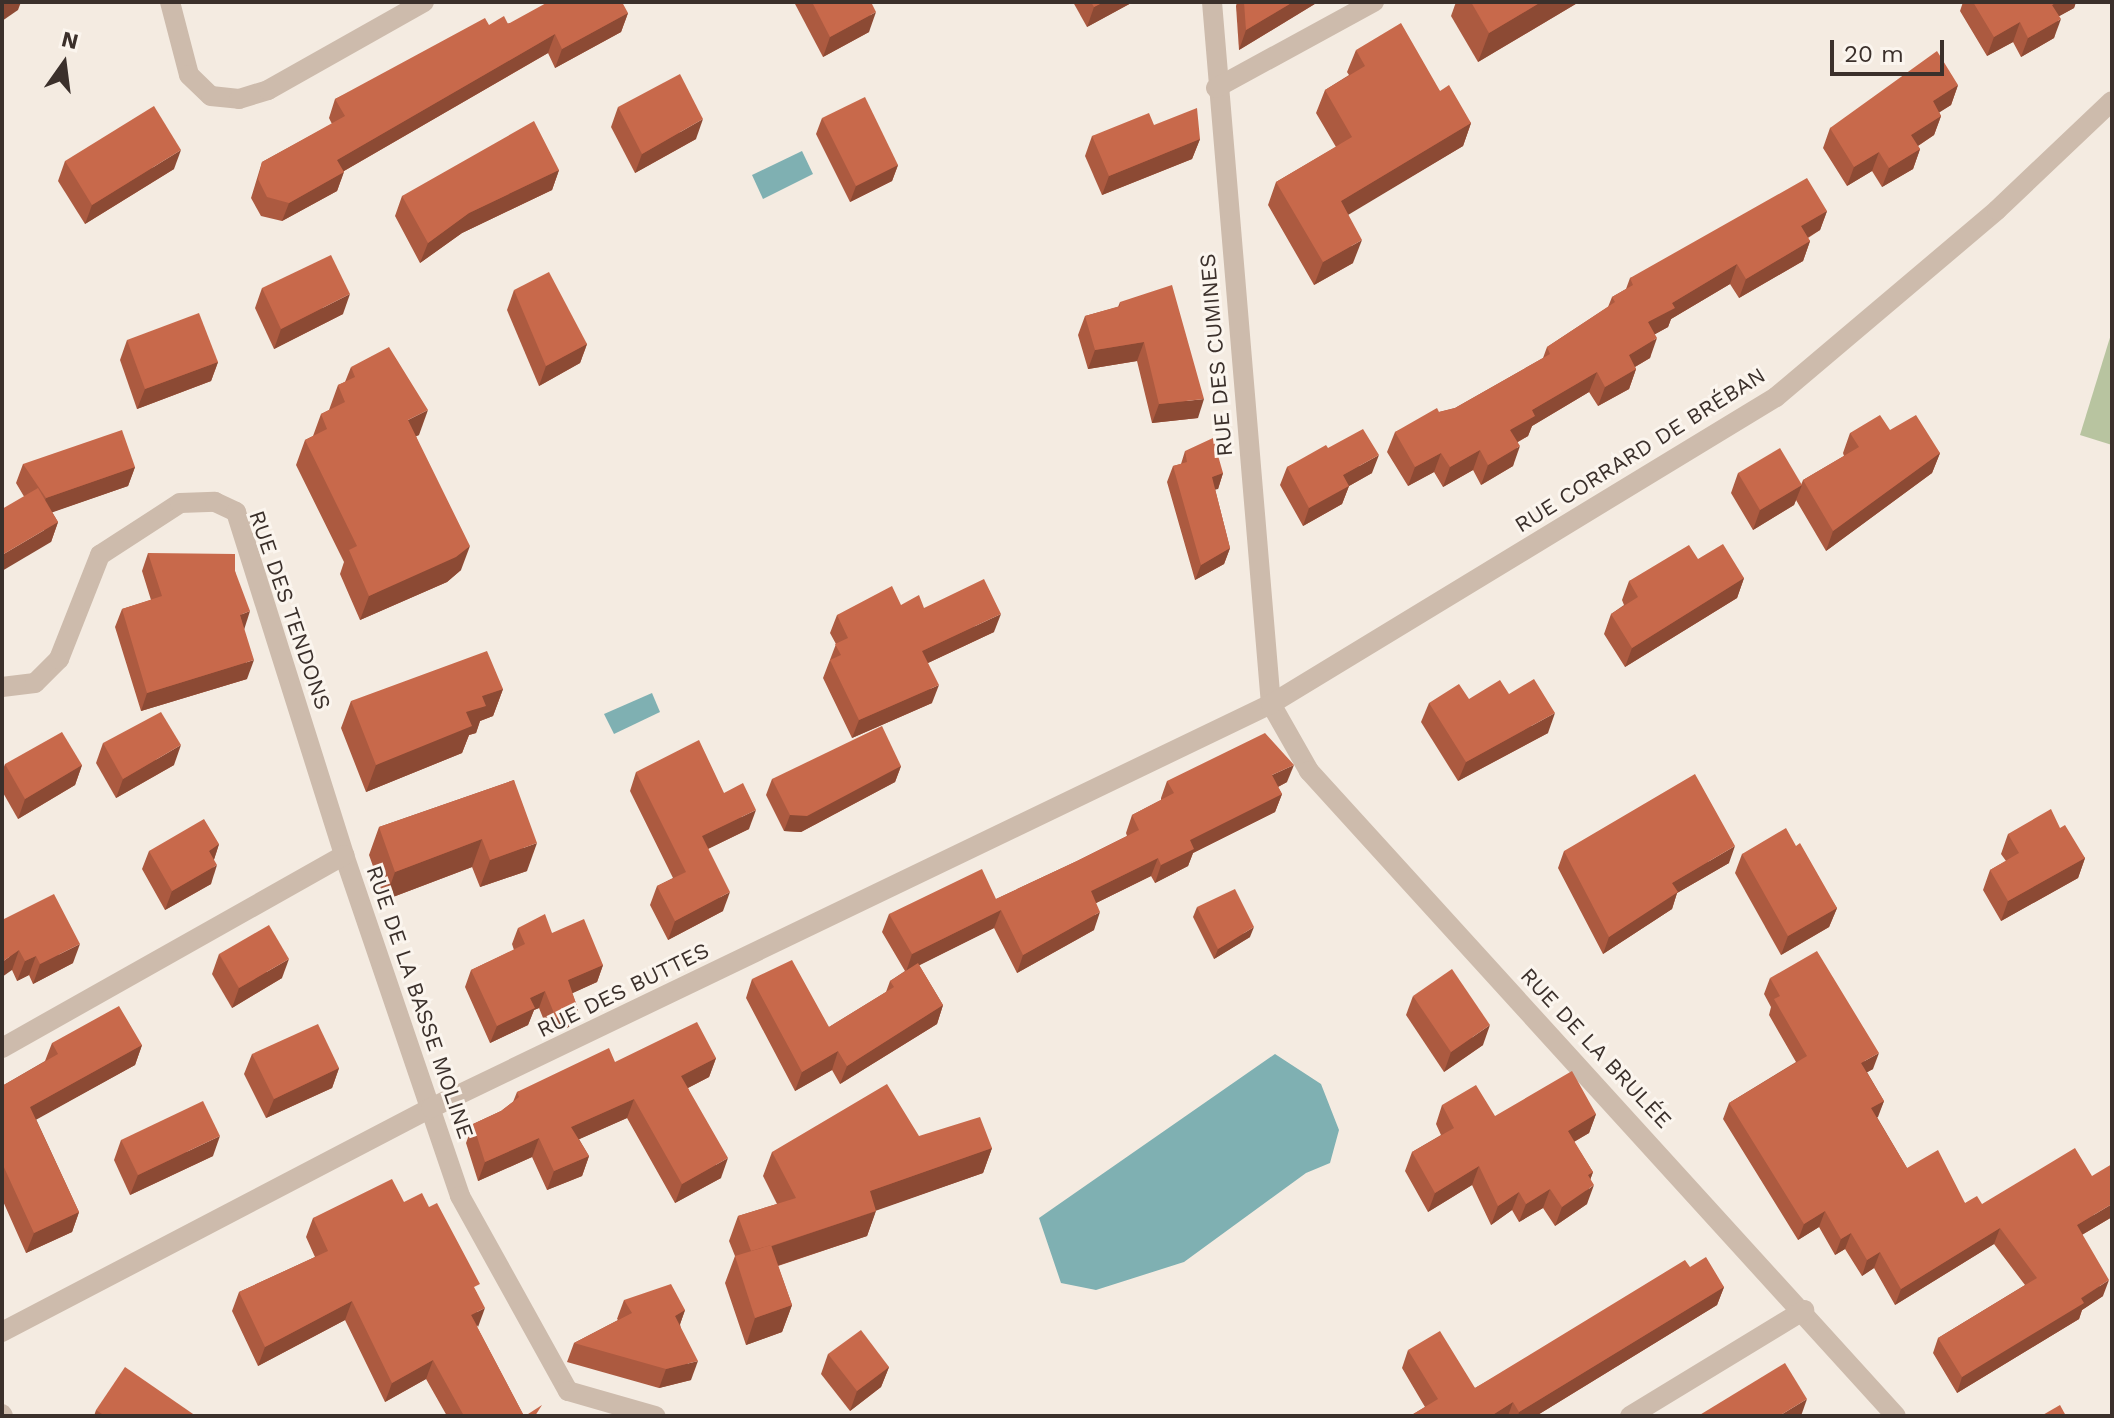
<!DOCTYPE html>
<meta charset="utf-8">
<style>
body{margin:0}
#map{position:relative;width:2114px;height:1418px;overflow:hidden;background:#f4ebe1;font-family:"Work Sans",sans-serif}
div>[style]{position:absolute}
.green>*{inset:0;background:#b8c4a0}
.water>*{inset:0;background:#7fb0b2}
.minor>*{height:20px;margin:-10px;padding:0 10px;transform-origin:10px;border-radius:10px;background:#cdbbac}
.wall>*{inset:0;background:#ac5a40}
.shaded-wall>*{inset:0;background:#8c4a34}
.building>*{inset:0;background:#c8694b}
span{translate:-50% -50%;white-space:nowrap;text-align:center;line-height:1.15;-webkit-text-stroke:6px #fbf5ee;paint-order:stroke}
.street-label{font-size:22px;color:#3b302b}
.frame{position:absolute;inset:0;border:4px solid #3b302b;pointer-events:none}
.north{position:absolute;left:24px;top:24px;width:80px;height:80px;-webkit-text-stroke:6px #fbf5ee;paint-order:stroke;rotate:14deg;font-size:22px;font-weight:700;line-height:32px;text-align:center;color:#3b302b}
.north::after{content:'';display:block;margin:auto;width:28px;height:36px;background:#3b302b;clip-path:polygon(50% 0,100% 100%,50% 72%,0 100%)}
.scale{position:absolute;left:1830px;top:40px;width:114px;height:36px;box-sizing:border-box;border:4px solid #3b302b;border-top:0;padding-left:10px;font-size:24px;line-height:28px;white-space:nowrap;color:#3b302b;-webkit-text-stroke:6px #fbf5ee;paint-order:stroke}
</style>
<div id="map">
<div class="green">
<div style="clip-path:polygon(2112px 331px,2112px 445px,2080px 435px)"></div>
</div>
<div class="water">
<div style="clip-path:polygon(802px 151px,813px 174px,763px 199px,752px 175px)"></div>
<div style="clip-path:polygon(652px 693px,660px 712px,614px 734px,604px 714px)"></div>
<div style="clip-path:polygon(1275px 1054px,1321px 1084px,1339px 1130px,1330px 1163px,1306px 1173px,1184px 1262px,1096px 1290px,1061px 1283px,1039px 1218px)"></div>
</div>
<div class="minor">
<div style="left:170px;top:2px;width:75px;rotate:75.4deg"></div>
<div style="left:189px;top:75px;width:30px;rotate:44deg"></div>
<div style="left:211px;top:96px;width:28px;rotate:6deg"></div>
<div style="left:239px;top:99px;width:30px;rotate:-17deg"></div>
<div style="left:268px;top:90px;width:179px;rotate:-29.4deg"></div>
<div style="left:1212px;top:2px;width:704px;rotate:85.2deg"></div>
<div style="left:1271px;top:704px;width:77px;rotate:60.4deg"></div>
<div style="left:1309px;top:771px;width:872px;rotate:47.7deg"></div>
<div style="left:1216px;top:88px;width:180px;rotate:-28.6deg"></div>
<div style="left:2px;top:687px;width:33px;rotate:-7deg"></div>
<div style="left:35px;top:683px;width:34px;rotate:-45deg"></div>
<div style="left:59px;top:659px;width:112px;rotate:-68.5deg"></div>
<div style="left:100px;top:555px;width:95px;rotate:-33deg"></div>
<div style="left:180px;top:503px;width:35px;rotate:-2deg"></div>
<div style="left:215px;top:502px;width:23px;rotate:25deg"></div>
<div style="left:236px;top:512px;width:360px;rotate:72.5deg"></div>
<div style="left:344px;top:855px;width:360px;rotate:71.2deg"></div>
<div style="left:460px;top:1196px;width:223px;rotate:61deg"></div>
<div style="left:568px;top:1391px;width:91px;rotate:16deg"></div>
<div style="left:2px;top:1048px;width:393px;rotate:-29.4deg"></div>
<div style="left:2px;top:1332px;width:484px;rotate:-27.6deg"></div>
<div style="left:431px;top:1108px;width:932px;rotate:-25.69deg"></div>
<div style="left:1271px;top:704px;width:591px;rotate:-31.3deg"></div>
<div style="left:1776px;top:397px;width:289px;rotate:-40.2deg"></div>
<div style="left:1997px;top:210px;width:158px;rotate:-43.5deg"></div>
<div style="left:2px;top:1414px;width:2px;rotate:63deg"></div>
<div style="left:1630px;top:1416px;width:204px;rotate:-31.3deg"></div>
</div>
<div class="wall">
<div style="clip-path:polygon(794px 2px,871px 2px,869px 32px,823px 57px)"></div>
<div style="clip-path:polygon(1073px 2px,1133px 2px,1087px 27px)"></div>
<div style="clip-path:polygon(1237px 2px,1318px 2px,1239px 50px,1236px 6px)"></div>
<div style="clip-path:polygon(1456px 2px,1579px 2px,1478px 62px,1451px 16px)"></div>
<div style="clip-path:polygon(1963px 2px,2076px 2px,2074px 8px,2059px 16px,2054px 38px,2021px 57px,2013px 42px,1987px 56px,1960px 11px)"></div>
<div style="clip-path:polygon(628px 13px,621px 32px,555px 68px,548px 53px,344px 171px,337px 191px,282px 221px,261px 216px,251px 198px,262px 162px,332px 124px,329px 118px,335px 99px,489px 25px)"></div>
<div style="clip-path:polygon(1356px 50px,1440px 91px,1471px 123px,1463px 146px,1348px 214px,1353px 263px,1314px 285px,1268px 205px,1276px 182px,1336px 147px,1316px 113px,1325px 90px,1349px 75px,1347px 72px)"></div>
<div style="clip-path:polygon(1958px 85px,1951px 105px,1939px 112px,1941px 116px,1934px 135px,1918px 146px,1920px 149px,1913px 169px,1882px 187px,1872px 171px,1847px 186px,1823px 148px,1830px 128px)"></div>
<div style="clip-path:polygon(618px 107px,696px 139px,635px 173px,611px 127px)"></div>
<div style="clip-path:polygon(822px 118px,898px 165px,892px 181px,850px 202px,816px 134px)"></div>
<div style="clip-path:polygon(1154px 125px,1200px 139px,1192px 159px,1102px 195px,1085px 156px,1092px 136px)"></div>
<div style="clip-path:polygon(65px 161px,174px 169px,85px 224px,58px 181px)"></div>
<div style="clip-path:polygon(559px 170px,552px 190px,462px 233px,420px 263px,395px 216px,402px 196px)"></div>
<div style="clip-path:polygon(1827px 211px,1820px 230px,1808px 238px,1810px 241px,1803px 261px,1739px 298px,1730px 284px,1671px 319px,1668px 327px,1655px 334px,1650px 358px,1635px 367px,1636px 369px,1629px 389px,1598px 406px,1589px 392px,1532px 426px,1528px 436px,1518px 442px,1513px 466px,1481px 485px,1473px 470px,1443px 487px,1434px 472px,1408px 486px,1387px 452px,1395px 432px,1439px 412px,1455px 408px,1543px 358px,1547px 347px,1608px 307px,1612px 297px,1626px 289px,1630px 278px)"></div>
<div style="clip-path:polygon(262px 288px,343px 314px,274px 349px,255px 308px)"></div>
<div style="clip-path:polygon(514px 290px,587px 344px,580px 363px,539px 386px,507px 310px)"></div>
<div style="clip-path:polygon(1120px 302px,1198px 418px,1152px 423px,1137px 361px,1088px 369px,1078px 335px,1085px 316px,1118px 307px)"></div>
<div style="clip-path:polygon(127px 340px,218px 362px,211px 381px,137px 409px,120px 360px)"></div>
<div style="clip-path:polygon(351px 367px,419px 435px,416px 436px,461px 570px,447px 582px,360px 620px,340px 574px,344px 562px,296px 465px,305px 440px,313px 436px,321px 414px,329px 410px,338px 385px,345px 382px)"></div>
<div style="clip-path:polygon(1890px 430px,1940px 453px,1932px 473px,1826px 551px,1796px 500px,1794px 505px,1753px 530px,1731px 493px,1738px 473px,1801px 485px,1803px 480px,1844px 456px,1843px 453px,1850px 433px)"></div>
<div style="clip-path:polygon(1328px 448px,1372px 473px,1349px 486px,1342px 504px,1303px 526px,1280px 485px,1287px 467px)"></div>
<div style="clip-path:polygon(1185px 451px,1223px 473px,1218px 489px,1215px 489px,1230px 548px,1224px 564px,1195px 580px,1167px 482px,1173px 466px,1181px 464px)"></div>
<div style="clip-path:polygon(23px 464px,135px 467px,128px 486px,52px 512px,58px 522px,51px 542px,16px 483px)"></div>
<div style="clip-path:polygon(148px 553px,235px 571px,244px 629px,247px 679px,141px 711px,115px 627px,122px 609px,151px 600px,142px 571px)"></div>
<div style="clip-path:polygon(1698px 559px,1744px 578px,1737px 598px,1625px 667px,1604px 634px,1611px 614px,1624px 605px,1622px 600px,1629px 581px)"></div>
<div style="clip-path:polygon(901px 605px,994px 632px,928px 663px,932px 703px,852px 738px,823px 678px,836px 644px,830px 633px,837px 615px)"></div>
<div style="clip-path:polygon(503px 689px,493px 716px,480px 721px,476px 733px,469px 735px,462px 753px,366px 792px,341px 728px,351px 701px)"></div>
<div style="clip-path:polygon(1469px 699px,1548px 733px,1458px 781px,1421px 722px,1429px 703px)"></div>
<div style="clip-path:polygon(103px 743px,174px 765px,116px 798px,96px 763px)"></div>
<div style="clip-path:polygon(5px 764px,82px 765px,75px 785px,18px 819px,2px 791px,2px 772px)"></div>
<div style="clip-path:polygon(901px 766px,895px 782px,801px 832px,784px 831px,766px 795px,772px 779px)"></div>
<div style="clip-path:polygon(636px 772px,724px 793px,749px 829px,708px 849px,723px 911px,668px 940px,650px 905px,657px 886px,673px 878px,630px 791px)"></div>
<div style="clip-path:polygon(514px 780px,527px 871px,480px 887px,472px 867px,385px 900px,369px 855px,379px 827px)"></div>
<div style="clip-path:polygon(1167px 781px,1287px 782px,1278px 787px,1282px 794px,1275px 812px,1193px 853px,1188px 866px,1155px 883px,1151px 876px,1096px 903px,1094px 930px,1017px 973px,994px 928px,919px 965px,943px 1005px,937px 1024px,840px 1084px,832px 1070px,795px 1091px,746px 998px,752px 979px,829px 1027px,886px 992px,890px 981px,905px 971px,882px 932px,889px 914px,996px 899px,1077px 861px,1127px 836px,1126px 833px,1132px 815px,1161px 800px,1161px 798px)"></div>
<div style="clip-path:polygon(2060px 828px,2085px 858px,2078px 878px,2001px 921px,1983px 890px,1990px 870px,2006px 861px,2001px 854px,2008px 834px)"></div>
<div style="clip-path:polygon(219px 844px,214px 859px,211px 884px,165px 910px,142px 869px,149px 851px)"></div>
<div style="clip-path:polygon(1796px 846px,1837px 908px,1829px 927px,1781px 955px,1735px 873px,1742px 854px)"></div>
<div style="clip-path:polygon(1564px 851px,1729px 863px,1677px 893px,1672px 909px,1603px 954px,1558px 868px)"></div>
<div style="clip-path:polygon(1197px 907px,1250px 937px,1214px 959px,1193px 917px)"></div>
<div style="clip-path:polygon(2px 920px,73px 963px,33px 984px,29px 975px,17px 981px,12px 970px)"></div>
<div style="clip-path:polygon(518px 928px,552px 933px,603px 965px,597px 982px,572px 993px,578px 1009px,571px 1026px,550px 1035px,539px 1008px,534px 1010px,528px 1025px,490px 1043px,465px 987px,471px 970px,514px 950px,512px 944px)"></div>
<div style="clip-path:polygon(219px 954px,282px 978px,232px 1008px,212px 974px)"></div>
<div style="clip-path:polygon(1770px 978px,1873px 1069px,1867px 1072px,1884px 1101px,1877px 1117px,1907px 1168px,1965px 1203px,2112px 1217px,2082px 1235px,2103px 1296px,2082px 1310px,2079px 1319px,1957px 1393px,1933px 1353px,1938px 1338px,2025px 1285px,1994px 1244px,1895px 1305px,1874px 1268px,1862px 1276px,1845px 1249px,1835px 1255px,1819px 1227px,1798px 1240px,1723px 1119px,1729px 1103px,1796px 1062px,1769px 1015px,1771px 1007px,1764px 994px)"></div>
<div style="clip-path:polygon(1413px 996px,1483px 1045px,1444px 1072px,1406px 1015px)"></div>
<div style="clip-path:polygon(52px 1043px,142px 1045px,135px 1065px,36px 1119px,79px 1212px,72px 1232px,26px 1253px,2px 1199px,2px 1086px,45px 1061px)"></div>
<div style="clip-path:polygon(252px 1054px,339px 1068px,332px 1088px,266px 1118px,244px 1074px)"></div>
<div style="clip-path:polygon(716px 1058px,709px 1077px,688px 1088px,721px 1178px,675px 1203px,627px 1118px,579px 1139px,589px 1156px,582px 1176px,547px 1190px,532px 1157px,478px 1181px,466px 1143px,473px 1124px,501px 1111px,513px 1102px,517px 1092px,615px 1062px)"></div>
<div style="clip-path:polygon(1442px 1105px,1495px 1116px,1596px 1114px,1589px 1133px,1574px 1142px,1593px 1172px,1590px 1180px,1587px 1204px,1555px 1226px,1543px 1208px,1519px 1222px,1512px 1210px,1491px 1225px,1472px 1185px,1428px 1212px,1405px 1171px,1412px 1152px,1441px 1135px,1436px 1124px)"></div>
<div style="clip-path:polygon(919px 1136px,992px 1148px,983px 1173px,876px 1210px,867px 1236px,778px 1266px,792px 1305px,782px 1332px,746px 1345px,725px 1283px,735px 1256px,729px 1241px,738px 1216px,777px 1204px,763px 1176px,772px 1152px)"></div>
<div style="clip-path:polygon(121px 1140px,213px 1156px,130px 1195px,114px 1160px)"></div>
<div style="clip-path:polygon(404px 1202px,477px 1293px,477px 1327px,524px 1416px,447px 1416px,426px 1379px,385px 1402px,345px 1320px,258px 1366px,232px 1311px,239px 1292px,315px 1257px,306px 1237px,313px 1218px)"></div>
<div style="clip-path:polygon(1690px 1267px,1724px 1287px,1717px 1305px,1536px 1416px,1410px 1416px,1425px 1407px,1402px 1368px,1408px 1350px,1475px 1388px)"></div>
<div style="clip-path:polygon(624px 1300px,685px 1310px,680px 1324px,691px 1380px,659px 1388px,567px 1362px,574px 1343px,618px 1320px,617px 1319px)"></div>
<div style="clip-path:polygon(828px 1354px,889px 1367px,881px 1387px,850px 1411px,821px 1374px)"></div>
<div style="clip-path:polygon(96px 1410px,196px 1416px,94px 1416px)"></div>
</div>
<div class="shaded-wall">
<div style="clip-path:polygon(2px 2px,21px 2px,18px 10px,2px 21px)"></div>
<div style="clip-path:polygon(1104px 2px,1133px 2px,1087px 27px,1094px 7px)"></div>
<div style="clip-path:polygon(1293px 2px,1318px 2px,1239px 50px,1246px 30px)"></div>
<div style="clip-path:polygon(1541px 2px,1579px 2px,1478px 62px,1489px 33px)"></div>
<div style="clip-path:polygon(2057px 2px,2076px 2px,2074px 8px,2045px 24px,2052px 5px)"></div>
<div style="clip-path:polygon(876px 12px,869px 32px,823px 57px,830px 37px)"></div>
<div style="clip-path:polygon(628px 13px,621px 32px,555px 68px,562px 49px)"></div>
<div style="clip-path:polygon(2061px 19px,2054px 38px,2021px 57px,2028px 38px)"></div>
<div style="clip-path:polygon(2020px 22px,2013px 42px,1987px 56px,1994px 37px)"></div>
<div style="clip-path:polygon(555px 34px,548px 53px,330px 179px,337px 160px)"></div>
<div style="clip-path:polygon(1958px 85px,1951px 105px,1926px 121px,1933px 101px)"></div>
<div style="clip-path:polygon(1941px 116px,1934px 135px,1904px 155px,1911px 135px)"></div>
<div style="clip-path:polygon(703px 119px,696px 139px,635px 173px,642px 154px)"></div>
<div style="clip-path:polygon(1471px 123px,1463px 146px,1333px 224px,1341px 201px)"></div>
<div style="clip-path:polygon(1200px 139px,1192px 159px,1102px 195px,1109px 176px)"></div>
<div style="clip-path:polygon(1920px 149px,1913px 169px,1882px 187px,1889px 168px)"></div>
<div style="clip-path:polygon(181px 150px,174px 169px,85px 224px,92px 205px)"></div>
<div style="clip-path:polygon(1879px 152px,1872px 171px,1847px 186px,1854px 167px)"></div>
<div style="clip-path:polygon(898px 165px,892px 181px,850px 202px,856px 186px)"></div>
<div style="clip-path:polygon(559px 170px,552px 190px,462px 233px,420px 263px,428px 243px,469px 213px)"></div>
<div style="clip-path:polygon(344px 172px,337px 191px,282px 221px,289px 203px)"></div>
<div style="clip-path:polygon(1827px 211px,1820px 230px,1793px 246px,1801px 226px)"></div>
<div style="clip-path:polygon(1362px 240px,1353px 263px,1314px 285px,1323px 262px)"></div>
<div style="clip-path:polygon(1810px 241px,1803px 261px,1739px 298px,1746px 279px)"></div>
<div style="clip-path:polygon(1737px 264px,1730px 284px,1671px 319px,1668px 327px,1641px 342px,1648px 322px,1672px 303px)"></div>
<div style="clip-path:polygon(350px 294px,343px 314px,274px 349px,281px 329px)"></div>
<div style="clip-path:polygon(1657px 338px,1650px 358px,1621px 375px,1629px 355px)"></div>
<div style="clip-path:polygon(1144px 342px,1137px 361px,1088px 369px,1095px 350px)"></div>
<div style="clip-path:polygon(587px 344px,580px 363px,539px 386px,546px 366px)"></div>
<div style="clip-path:polygon(218px 362px,211px 381px,137px 409px,145px 389px)"></div>
<div style="clip-path:polygon(1636px 369px,1629px 389px,1598px 406px,1605px 387px)"></div>
<div style="clip-path:polygon(1597px 372px,1589px 392px,1532px 426px,1528px 436px,1503px 450px,1510px 430px,1532px 410px)"></div>
<div style="clip-path:polygon(1204px 399px,1198px 418px,1152px 423px,1159px 404px)"></div>
<div style="clip-path:polygon(428px 410px,419px 435px,399px 444px,408px 420px)"></div>
<div style="clip-path:polygon(1520px 446px,1513px 466px,1481px 485px,1488px 465px)"></div>
<div style="clip-path:polygon(1480px 450px,1473px 470px,1443px 487px,1450px 467px)"></div>
<div style="clip-path:polygon(1441px 453px,1434px 472px,1408px 486px,1415px 467px)"></div>
<div style="clip-path:polygon(1940px 453px,1932px 473px,1826px 551px,1833px 531px)"></div>
<div style="clip-path:polygon(1379px 455px,1372px 473px,1349px 486px,1342px 504px,1303px 526px,1309px 508px,1343px 475px)"></div>
<div style="clip-path:polygon(135px 467px,128px 486px,39px 517px,46px 498px)"></div>
<div style="clip-path:polygon(1223px 473px,1218px 489px,1206px 492px,1212px 477px)"></div>
<div style="clip-path:polygon(1802px 485px,1794px 505px,1753px 530px,1760px 510px)"></div>
<div style="clip-path:polygon(58px 522px,51px 542px,2px 571px,2px 555px)"></div>
<div style="clip-path:polygon(470px 546px,461px 570px,447px 582px,360px 620px,369px 596px)"></div>
<div style="clip-path:polygon(1230px 548px,1224px 564px,1195px 580px,1201px 565px)"></div>
<div style="clip-path:polygon(1744px 578px,1737px 598px,1625px 667px,1632px 648px)"></div>
<div style="clip-path:polygon(250px 611px,244px 630px,240px 615px)"></div>
<div style="clip-path:polygon(1001px 614px,994px 632px,915px 669px,922px 651px)"></div>
<div style="clip-path:polygon(254px 660px,247px 679px,141px 711px,147px 693px)"></div>
<div style="clip-path:polygon(939px 685px,932px 703px,852px 738px,859px 720px)"></div>
<div style="clip-path:polygon(503px 689px,493px 716px,480px 721px,476px 733px,469px 735px,462px 753px,366px 792px,376px 765px,466px 712px,482px 696px)"></div>
<div style="clip-path:polygon(1555px 713px,1548px 733px,1458px 781px,1466px 762px)"></div>
<div style="clip-path:polygon(181px 745px,174px 765px,116px 798px,123px 779px)"></div>
<div style="clip-path:polygon(82px 765px,75px 785px,18px 819px,25px 799px)"></div>
<div style="clip-path:polygon(1294px 765px,1287px 782px,1266px 793px,1272px 775px)"></div>
<div style="clip-path:polygon(901px 766px,895px 782px,801px 832px,784px 831px,790px 815px)"></div>
<div style="clip-path:polygon(1282px 794px,1275px 812px,1193px 853px,1188px 866px,1155px 883px,1161px 865px,1190px 840px)"></div>
<div style="clip-path:polygon(756px 810px,749px 829px,695px 855px,702px 836px)"></div>
<div style="clip-path:polygon(482px 839px,472px 867px,385px 900px,395px 872px)"></div>
<div style="clip-path:polygon(537px 843px,527px 871px,480px 887px,490px 860px)"></div>
<div style="clip-path:polygon(219px 844px,213px 863px,209px 851px)"></div>
<div style="clip-path:polygon(1735px 846px,1729px 863px,1677px 893px,1672px 909px,1603px 954px,1609px 937px,1672px 883px)"></div>
<div style="clip-path:polygon(1158px 858px,1151px 876px,1084px 909px,1091px 891px)"></div>
<div style="clip-path:polygon(2085px 858px,2078px 878px,2001px 921px,2008px 901px)"></div>
<div style="clip-path:polygon(217px 865px,211px 884px,165px 910px,172px 891px)"></div>
<div style="clip-path:polygon(730px 892px,723px 911px,668px 940px,675px 921px)"></div>
<div style="clip-path:polygon(1837px 908px,1829px 927px,1781px 955px,1788px 936px)"></div>
<div style="clip-path:polygon(1001px 910px,994px 928px,906px 972px,912px 954px)"></div>
<div style="clip-path:polygon(1100px 912px,1094px 930px,1017px 973px,1023px 955px)"></div>
<div style="clip-path:polygon(1254px 927px,1250px 937px,1214px 959px,1218px 949px)"></div>
<div style="clip-path:polygon(80px 944px,73px 963px,33px 984px,40px 964px)"></div>
<div style="clip-path:polygon(19px 950px,12px 970px,2px 977px,2px 962px)"></div>
<div style="clip-path:polygon(36px 956px,29px 975px,17px 981px,25px 961px)"></div>
<div style="clip-path:polygon(289px 959px,282px 978px,232px 1008px,239px 988px)"></div>
<div style="clip-path:polygon(603px 965px,597px 982px,562px 998px,568px 980px)"></div>
<div style="clip-path:polygon(545px 991px,539px 1008px,534px 1010px,528px 1025px,490px 1043px,497px 1026px,530px 998px)"></div>
<div style="clip-path:polygon(943px 1005px,937px 1024px,840px 1084px,847px 1066px)"></div>
<div style="clip-path:polygon(578px 1009px,571px 1026px,550px 1035px,556px 1018px)"></div>
<div style="clip-path:polygon(1490px 1025px,1483px 1045px,1444px 1072px,1451px 1052px)"></div>
<div style="clip-path:polygon(142px 1045px,135px 1065px,23px 1127px,30px 1107px)"></div>
<div style="clip-path:polygon(838px 1051px,832px 1070px,795px 1091px,802px 1072px)"></div>
<div style="clip-path:polygon(1879px 1053px,1873px 1069px,1855px 1079px,1861px 1063px)"></div>
<div style="clip-path:polygon(716px 1058px,709px 1077px,674px 1095px,681px 1076px)"></div>
<div style="clip-path:polygon(339px 1068px,332px 1088px,266px 1118px,274px 1099px)"></div>
<div style="clip-path:polygon(634px 1099px,627px 1118px,564px 1146px,571px 1127px)"></div>
<div style="clip-path:polygon(1884px 1101px,1878px 1117px,1865px 1124px,1871px 1108px)"></div>
<div style="clip-path:polygon(1596px 1114px,1589px 1133px,1561px 1149px,1568px 1131px)"></div>
<div style="clip-path:polygon(220px 1136px,213px 1156px,130px 1195px,138px 1175px)"></div>
<div style="clip-path:polygon(539px 1138px,532px 1157px,478px 1181px,485px 1162px)"></div>
<div style="clip-path:polygon(992px 1148px,983px 1173px,861px 1216px,870px 1191px)"></div>
<div style="clip-path:polygon(589px 1156px,582px 1176px,547px 1190px,554px 1171px)"></div>
<div style="clip-path:polygon(728px 1158px,721px 1178px,675px 1203px,682px 1184px)"></div>
<div style="clip-path:polygon(1479px 1166px,1472px 1185px,1428px 1212px,1435px 1193px)"></div>
<div style="clip-path:polygon(1593px 1172px,1586px 1191px,1594px 1185px,1587px 1204px,1555px 1226px,1562px 1207px,1588px 1175px)"></div>
<div style="clip-path:polygon(1550px 1189px,1543px 1208px,1519px 1222px,1526px 1204px)"></div>
<div style="clip-path:polygon(1519px 1192px,1512px 1210px,1491px 1225px,1498px 1206px)"></div>
<div style="clip-path:polygon(2112px 1204px,2112px 1217px,2071px 1241px,2077px 1225px)"></div>
<div style="clip-path:polygon(876px 1211px,867px 1236px,743px 1277px,752px 1253px)"></div>
<div style="clip-path:polygon(1825px 1211px,1819px 1227px,1798px 1240px,1804px 1224px)"></div>
<div style="clip-path:polygon(79px 1212px,72px 1232px,26px 1253px,34px 1233px)"></div>
<div style="clip-path:polygon(2000px 1228px,1994px 1244px,1895px 1305px,1901px 1289px)"></div>
<div style="clip-path:polygon(1851px 1233px,1845px 1249px,1835px 1255px,1841px 1239px)"></div>
<div style="clip-path:polygon(1880px 1252px,1874px 1268px,1862px 1276px,1867px 1260px)"></div>
<div style="clip-path:polygon(2109px 1280px,2103px 1296px,2082px 1310px,2079px 1319px,1957px 1393px,1962px 1377px)"></div>
<div style="clip-path:polygon(1724px 1287px,1717px 1305px,1536px 1416px,1518px 1416px,1519px 1412px)"></div>
<div style="clip-path:polygon(352px 1301px,345px 1320px,258px 1366px,265px 1347px)"></div>
<div style="clip-path:polygon(792px 1305px,782px 1332px,746px 1345px,755px 1318px)"></div>
<div style="clip-path:polygon(485px 1308px,478px 1327px,471px 1315px)"></div>
<div style="clip-path:polygon(685px 1310px,678px 1330px,675px 1316px)"></div>
<div style="clip-path:polygon(433px 1360px,426px 1379px,385px 1402px,392px 1383px)"></div>
<div style="clip-path:polygon(698px 1361px,691px 1380px,659px 1388px,666px 1369px)"></div>
<div style="clip-path:polygon(889px 1367px,881px 1387px,850px 1411px,857px 1391px)"></div>
<div style="clip-path:polygon(1807px 1399px,1801px 1416px,1779px 1416px)"></div>
<div style="clip-path:polygon(1513px 1402px,1508px 1416px,1491px 1416px)"></div>
</div>
<div class="building">
<div style="clip-path:polygon(548px 2px,622px 2px,628px 13px,562px 49px,555px 34px,337px 160px,344px 172px,289px 203px,267px 197px,258px 179px,262px 162px,345px 116px,335px 99px,485px 18px,489px 25px,504px 16px,508px 24px)"></div>
<div style="clip-path:polygon(812px 2px,871px 2px,876px 12px,830px 37px)"></div>
<div style="clip-path:polygon(1091px 2px,1104px 2px,1094px 7px)"></div>
<div style="clip-path:polygon(1244px 2px,1293px 2px,1246px 30px)"></div>
<div style="clip-path:polygon(1471px 2px,1541px 2px,1489px 33px)"></div>
<div style="clip-path:polygon(1973px 2px,2057px 2px,2052px 5px,2061px 19px,2028px 38px,2020px 22px,1994px 37px)"></div>
<div style="clip-path:polygon(1401px 23px,1440px 91px,1449px 85px,1471px 123px,1341px 201px,1362px 240px,1323px 262px,1276px 182px,1352px 137px,1325px 90px,1365px 66px,1356px 50px)"></div>
<div style="clip-path:polygon(1937px 51px,1958px 85px,1933px 101px,1941px 116px,1911px 135px,1920px 149px,1889px 168px,1879px 152px,1854px 167px,1830px 128px)"></div>
<div style="clip-path:polygon(680px 74px,703px 119px,642px 154px,618px 107px)"></div>
<div style="clip-path:polygon(865px 97px,898px 165px,856px 186px,822px 118px)"></div>
<div style="clip-path:polygon(154px 106px,181px 150px,92px 205px,65px 161px)"></div>
<div style="clip-path:polygon(1197px 108px,1200px 139px,1109px 176px,1092px 136px,1149px 113px,1154px 125px)"></div>
<div style="clip-path:polygon(534px 121px,559px 170px,469px 213px,428px 243px,402px 196px)"></div>
<div style="clip-path:polygon(1807px 178px,1827px 211px,1801px 226px,1810px 241px,1746px 279px,1737px 264px,1672px 303px,1675px 308px,1648px 322px,1657px 338px,1629px 355px,1636px 369px,1605px 387px,1597px 372px,1532px 410px,1535px 416px,1510px 430px,1520px 446px,1488px 465px,1480px 450px,1450px 467px,1441px 453px,1415px 467px,1395px 432px,1437px 408px,1439px 412px,1455px 408px,1550px 354px,1547px 347px,1615px 302px,1612px 297px,1633px 285px,1630px 278px)"></div>
<div style="clip-path:polygon(331px 255px,350px 294px,281px 329px,262px 288px)"></div>
<div style="clip-path:polygon(549px 272px,587px 344px,546px 366px,514px 290px)"></div>
<div style="clip-path:polygon(1172px 285px,1204px 399px,1159px 404px,1144px 342px,1095px 350px,1085px 316px,1120px 306px,1120px 302px)"></div>
<div style="clip-path:polygon(199px 313px,218px 362px,145px 389px,127px 340px)"></div>
<div style="clip-path:polygon(389px 347px,428px 410px,408px 420px,470px 546px,456px 557px,369px 596px,349px 550px,357px 546px,305px 440px,327px 429px,321px 414px,345px 402px,338px 385px,355px 377px,351px 367px)"></div>
<div style="clip-path:polygon(1880px 415px,1890px 430px,1916px 415px,1940px 453px,1833px 531px,1803px 480px,1859px 447px,1850px 433px)"></div>
<div style="clip-path:polygon(1363px 429px,1379px 455px,1343px 475px,1349px 486px,1309px 508px,1287px 467px,1326px 445px,1328px 448px)"></div>
<div style="clip-path:polygon(122px 430px,135px 467px,46px 498px,23px 464px)"></div>
<div style="clip-path:polygon(1213px 438px,1223px 473px,1212px 477px,1230px 548px,1201px 565px,1173px 466px,1187px 462px,1185px 451px)"></div>
<div style="clip-path:polygon(1780px 448px,1802px 485px,1760px 510px,1738px 473px)"></div>
<div style="clip-path:polygon(38px 488px,58px 522px,2px 555px,2px 509px)"></div>
<div style="clip-path:polygon(1723px 544px,1744px 578px,1632px 648px,1611px 614px,1638px 597px,1629px 581px,1689px 545px,1698px 559px)"></div>
<div style="clip-path:polygon(148px 553px,235px 554px,235px 571px,250px 611px,240px 615px,254px 660px,147px 693px,122px 609px,162px 596px)"></div>
<div style="clip-path:polygon(984px 579px,1001px 614px,922px 651px,939px 685px,859px 720px,830px 660px,841px 655px,835px 644px,848px 638px,837px 615px,892px 586px,901px 605px,919px 595px,924px 608px)"></div>
<div style="clip-path:polygon(487px 651px,503px 689px,482px 696px,486px 706px,466px 712px,472px 726px,376px 765px,351px 701px)"></div>
<div style="clip-path:polygon(1534px 679px,1555px 713px,1466px 762px,1429px 703px,1459px 684px,1469px 699px,1500px 680px,1509px 694px)"></div>
<div style="clip-path:polygon(161px 712px,181px 745px,123px 779px,103px 743px)"></div>
<div style="clip-path:polygon(882px 726px,901px 766px,807px 816px,790px 815px,772px 779px)"></div>
<div style="clip-path:polygon(62px 732px,82px 765px,25px 799px,5px 764px)"></div>
<div style="clip-path:polygon(1265px 733px,1294px 765px,1272px 775px,1282px 794px,1190px 840px,1194px 849px,1161px 865px,1158px 858px,1091px 891px,1100px 912px,1023px 955px,1001px 910px,912px 954px,889px 914px,982px 869px,996px 899px,1077px 861px,1139px 830px,1132px 815px,1174px 793px,1167px 781px)"></div>
<div style="clip-path:polygon(699px 740px,724px 793px,743px 783px,756px 810px,702px 836px,730px 892px,675px 921px,657px 886px,686px 872px,636px 772px)"></div>
<div style="clip-path:polygon(1695px 774px,1735px 846px,1672px 883px,1678px 892px,1609px 937px,1564px 851px)"></div>
<div style="clip-path:polygon(514px 780px,537px 843px,490px 860px,482px 839px,395px 872px,379px 827px)"></div>
<div style="clip-path:polygon(2051px 809px,2060px 828px,2065px 825px,2085px 858px,2008px 901px,1990px 870px,2019px 853px,2008px 834px)"></div>
<div style="clip-path:polygon(204px 819px,219px 844px,209px 851px,217px 865px,172px 891px,149px 851px)"></div>
<div style="clip-path:polygon(1786px 828px,1796px 846px,1800px 843px,1837px 908px,1788px 936px,1742px 854px)"></div>
<div style="clip-path:polygon(1235px 889px,1254px 927px,1218px 949px,1197px 907px)"></div>
<div style="clip-path:polygon(54px 894px,80px 944px,40px 964px,36px 956px,25px 961px,19px 950px,2px 962px,2px 920px)"></div>
<div style="clip-path:polygon(545px 914px,552px 933px,584px 919px,603px 965px,568px 980px,578px 1009px,556px 1018px,545px 991px,530px 998px,535px 1008px,497px 1026px,471px 970px,525px 944px,518px 928px)"></div>
<div style="clip-path:polygon(269px 925px,289px 959px,239px 988px,219px 954px)"></div>
<div style="clip-path:polygon(1817px 951px,1879px 1053px,1861px 1063px,1884px 1101px,1871px 1108px,1907px 1168px,1938px 1150px,1965px 1203px,1977px 1196px,1982px 1204px,2075px 1148px,2092px 1176px,2112px 1164px,2112px 1204px,2077px 1225px,2109px 1280px,2081px 1298px,2084px 1303px,1962px 1377px,1938px 1338px,2037px 1278px,2000px 1228px,1901px 1289px,1880px 1252px,1867px 1260px,1851px 1233px,1841px 1239px,1825px 1211px,1804px 1224px,1729px 1103px,1807px 1056px,1774px 999px,1780px 996px,1770px 978px)"></div>
<div style="clip-path:polygon(792px 960px,829px 1027px,894px 987px,890px 981px,918px 963px,943px 1005px,847px 1066px,838px 1051px,802px 1072px,752px 979px)"></div>
<div style="clip-path:polygon(1452px 969px,1490px 1025px,1451px 1052px,1413px 996px)"></div>
<div style="clip-path:polygon(119px 1006px,142px 1045px,30px 1107px,79px 1212px,34px 1233px,2px 1163px,2px 1086px,58px 1054px,52px 1043px)"></div>
<div style="clip-path:polygon(697px 1022px,716px 1058px,681px 1076px,728px 1158px,682px 1184px,634px 1099px,571px 1127px,589px 1156px,554px 1171px,539px 1138px,485px 1162px,473px 1124px,501px 1111px,519px 1097px,517px 1092px,609px 1048px,615px 1062px)"></div>
<div style="clip-path:polygon(318px 1024px,339px 1068px,274px 1099px,252px 1054px)"></div>
<div style="clip-path:polygon(1572px 1071px,1596px 1114px,1568px 1131px,1593px 1172px,1588px 1175px,1594px 1185px,1562px 1207px,1550px 1189px,1526px 1204px,1519px 1192px,1498px 1206px,1479px 1166px,1435px 1193px,1412px 1152px,1454px 1128px,1442px 1105px,1476px 1085px,1495px 1116px)"></div>
<div style="clip-path:polygon(887px 1084px,919px 1136px,980px 1117px,992px 1148px,870px 1191px,876px 1211px,771px 1246px,771px 1245px,751px 1251px,738px 1216px,796px 1198px,772px 1152px)"></div>
<div style="clip-path:polygon(203px 1101px,220px 1136px,138px 1175px,121px 1140px)"></div>
<div style="clip-path:polygon(392px 1179px,404px 1202px,422px 1193px,429px 1207px,437px 1203px,480px 1284px,474px 1287px,485px 1308px,471px 1315px,524px 1416px,464px 1416px,433px 1360px,392px 1383px,352px 1301px,265px 1347px,239px 1292px,328px 1251px,313px 1218px)"></div>
<div style="clip-path:polygon(771px 1245px,792px 1305px,755px 1318px,735px 1256px)"></div>
<div style="clip-path:polygon(1706px 1257px,1724px 1287px,1519px 1412px,1513px 1402px,1491px 1416px,1410px 1416px,1438px 1399px,1408px 1350px,1440px 1331px,1475px 1388px,1685px 1260px,1690px 1267px)"></div>
<div style="clip-path:polygon(671px 1284px,685px 1310px,675px 1316px,698px 1361px,666px 1369px,574px 1343px,632px 1313px,624px 1300px)"></div>
<div style="clip-path:polygon(861px 1330px,889px 1367px,857px 1391px,828px 1354px)"></div>
<div style="clip-path:polygon(1785px 1363px,1807px 1399px,1779px 1416px,1698px 1416px)"></div>
<div style="clip-path:polygon(125px 1367px,196px 1416px,105px 1416px,96px 1410px)"></div>
<div style="clip-path:polygon(542px 1405px,535px 1416px,525px 1416px)"></div>
<div style="clip-path:polygon(2060px 1405px,2066px 1416px,2041px 1416px)"></div>
</div>
<div class="street-label">
<span style="left:1216px;top:355px;rotate:-95deg">RUE DES CUMINES</span>
<span style="left:1640px;top:450px;rotate:-32deg">RUE CORRARD DE BRÉBAN</span>
<span style="left:290px;top:610px;rotate:71deg">RUE DES TENDONS</span>
<span style="left:623px;top:990px;rotate:-26deg">RUE DES BUTTES</span>
<span style="left:420px;top:1002px;rotate:71deg">RUE DE LA BASSE MOLINE</span>
<span style="left:1596px;top:1048px;rotate:47deg">RUE DE LA BRULÉE</span>
</div>
<div class="frame"></div>
<div class="north">N</div>
<div class="scale">20 m</div>
</div>
